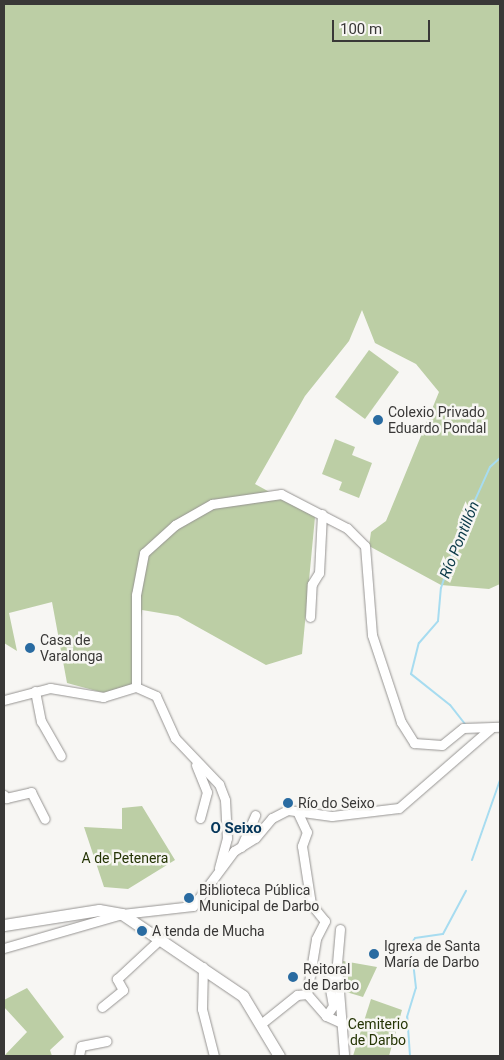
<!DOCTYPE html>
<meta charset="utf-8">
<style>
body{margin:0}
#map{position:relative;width:504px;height:1060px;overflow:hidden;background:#f7f6f3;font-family:Roboto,sans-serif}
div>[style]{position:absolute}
.green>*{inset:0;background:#bccea5}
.stream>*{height:2px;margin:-1px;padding:0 1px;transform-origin:1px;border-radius:1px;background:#a7dcf0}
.roads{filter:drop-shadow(0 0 1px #969492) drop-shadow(0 0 1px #969492)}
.minor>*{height:9px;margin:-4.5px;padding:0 4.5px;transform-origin:4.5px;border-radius:4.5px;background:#fff}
.major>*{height:11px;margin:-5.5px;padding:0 5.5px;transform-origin:5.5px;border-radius:5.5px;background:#fff}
.dots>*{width:14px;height:14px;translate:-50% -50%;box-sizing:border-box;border:2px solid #f7f6f3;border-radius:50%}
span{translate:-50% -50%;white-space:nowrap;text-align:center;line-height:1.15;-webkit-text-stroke:5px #f7f6f3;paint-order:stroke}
.poi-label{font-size:14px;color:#393837}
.left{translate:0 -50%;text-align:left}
.park-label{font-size:14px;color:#253505}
.water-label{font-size:15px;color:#0a3948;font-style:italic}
.neighbourhood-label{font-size:15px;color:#05365a;font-weight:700}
.frame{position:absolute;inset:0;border:5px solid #393837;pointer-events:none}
.scale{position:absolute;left:332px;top:20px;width:98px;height:22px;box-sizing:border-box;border:2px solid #393837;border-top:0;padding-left:6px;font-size:15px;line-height:18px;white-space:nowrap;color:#393837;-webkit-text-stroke:4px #f7f6f3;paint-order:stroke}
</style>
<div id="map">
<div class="green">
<div style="clip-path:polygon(4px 4px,500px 4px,500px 584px,489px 589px,441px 585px,369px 546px,371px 532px,386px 521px,439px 392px,416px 364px,375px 343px,362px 310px,349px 341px,305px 396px,255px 484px,315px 517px,302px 654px,266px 665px,178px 616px,142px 610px,132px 685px,104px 693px,67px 683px,52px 602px,9px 613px,17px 651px,4px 643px)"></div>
<div style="clip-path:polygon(369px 350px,399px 372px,365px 419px,335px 397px)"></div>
<div style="clip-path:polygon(335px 439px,355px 447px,352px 455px,372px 463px,359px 498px,339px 490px,342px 482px,322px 474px)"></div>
<div style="clip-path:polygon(142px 806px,175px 860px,128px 889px,104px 887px,84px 827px,122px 829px,122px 808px)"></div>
<div style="clip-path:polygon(343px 961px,377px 967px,363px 997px,343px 991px)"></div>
<div style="clip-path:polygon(27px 988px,64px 1037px,50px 1050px,52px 1056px,4px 1056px,27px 1032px,4px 1007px,4px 1000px)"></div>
<div style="clip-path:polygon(371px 999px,402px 1010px,389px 1056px,353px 1056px)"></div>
</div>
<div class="stream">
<div style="left:465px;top:724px;width:24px;rotate:-128deg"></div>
<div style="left:450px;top:705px;width:50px;rotate:-141.5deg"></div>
<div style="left:411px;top:674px;width:32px;rotate:-76deg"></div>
<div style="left:419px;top:643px;width:29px;rotate:-49deg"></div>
<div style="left:438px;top:621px;width:33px;rotate:-85deg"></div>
<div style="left:441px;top:588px;width:51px;rotate:-71.6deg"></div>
<div style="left:457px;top:540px;width:80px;rotate:-65.7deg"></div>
<div style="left:490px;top:467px;width:13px;rotate:-42deg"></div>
<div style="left:472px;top:860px;width:85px;rotate:-70.7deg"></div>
<div style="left:410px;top:1056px;width:39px;rotate:-94deg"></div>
<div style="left:407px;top:1017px;width:30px;rotate:-73deg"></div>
<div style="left:416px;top:988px;width:44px;rotate:-96.5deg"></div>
<div style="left:411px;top:944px;width:7px;rotate:-56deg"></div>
<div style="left:415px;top:938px;width:28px;rotate:-8deg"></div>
<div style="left:443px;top:934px;width:49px;rotate:-61.9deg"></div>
</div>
<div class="roads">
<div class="minor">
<div style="left:310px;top:617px;width:33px;rotate:-87deg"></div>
<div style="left:312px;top:584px;width:13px;rotate:-58deg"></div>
<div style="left:319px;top:573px;width:59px;rotate:-87.1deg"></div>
<div style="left:136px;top:687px;width:92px;rotate:-90deg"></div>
<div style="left:136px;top:595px;width:43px;rotate:-79.2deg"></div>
<div style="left:144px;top:553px;width:42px;rotate:-42.1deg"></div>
<div style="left:175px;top:525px;width:43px;rotate:-29.6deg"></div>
<div style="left:212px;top:504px;width:70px;rotate:-8.2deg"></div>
<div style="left:281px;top:494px;width:74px;rotate:27.3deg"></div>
<div style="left:347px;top:528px;width:25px;rotate:45deg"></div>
<div style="left:365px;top:546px;width:89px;rotate:85.5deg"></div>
<div style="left:372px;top:635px;width:92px;rotate:71.6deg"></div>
<div style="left:401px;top:722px;width:25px;rotate:58deg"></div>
<div style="left:414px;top:743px;width:28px;rotate:4deg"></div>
<div style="left:442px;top:745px;width:27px;rotate:-39deg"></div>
<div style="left:463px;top:728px;width:37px;rotate:-2deg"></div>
<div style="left:136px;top:687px;width:22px;rotate:24deg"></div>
<div style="left:156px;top:696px;width:46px;rotate:65.7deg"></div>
<div style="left:175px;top:738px;width:64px;rotate:46.3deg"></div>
<div style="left:219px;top:784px;width:17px;rotate:69deg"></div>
<div style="left:225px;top:800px;width:38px;rotate:87deg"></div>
<div style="left:227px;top:838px;width:31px;rotate:105deg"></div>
<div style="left:35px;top:691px;width:31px;rotate:79deg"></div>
<div style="left:41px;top:721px;width:40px;rotate:60.3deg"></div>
<div style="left:4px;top:700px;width:48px;rotate:-14.6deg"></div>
<div style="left:50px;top:688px;width:54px;rotate:9.6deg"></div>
<div style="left:103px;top:697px;width:34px;rotate:-17deg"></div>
<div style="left:196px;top:765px;width:29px;rotate:68deg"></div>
<div style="left:207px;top:792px;width:27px;rotate:105deg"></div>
<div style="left:4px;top:795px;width:4px;rotate:56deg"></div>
<div style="left:6px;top:798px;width:26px;rotate:-13deg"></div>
<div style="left:31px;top:792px;width:30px;rotate:63deg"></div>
<div style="left:297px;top:811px;width:23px;rotate:65deg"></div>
<div style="left:307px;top:832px;width:15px;rotate:110deg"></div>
<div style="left:302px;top:846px;width:59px;rotate:81.2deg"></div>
<div style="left:311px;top:904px;width:22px;rotate:51deg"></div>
<div style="left:325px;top:921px;width:20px;rotate:117deg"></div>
<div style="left:316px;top:939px;width:56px;rotate:99.3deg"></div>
<div style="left:241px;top:847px;width:35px;rotate:-66deg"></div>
<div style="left:340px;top:929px;width:36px;rotate:95deg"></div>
<div style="left:337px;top:965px;width:89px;rotate:85.5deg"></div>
<div style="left:4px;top:948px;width:123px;rotate:-16.1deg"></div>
<div style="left:122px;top:914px;width:71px;rotate:-6.4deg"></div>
<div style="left:193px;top:906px;width:69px;rotate:-53.3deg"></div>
<div style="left:234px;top:851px;width:25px;rotate:-32deg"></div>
<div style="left:255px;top:838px;width:26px;rotate:-50deg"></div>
<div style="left:272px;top:818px;width:18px;rotate:-27deg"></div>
<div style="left:288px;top:810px;width:44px;rotate:7.8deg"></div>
<div style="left:332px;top:816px;width:67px;rotate:-6.8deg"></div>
<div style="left:399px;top:808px;width:122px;rotate:-41deg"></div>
<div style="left:203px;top:967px;width:42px;rotate:91.4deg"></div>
<div style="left:202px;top:1009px;width:49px;rotate:75.7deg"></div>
<div style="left:307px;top:994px;width:29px;rotate:49deg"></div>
<div style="left:326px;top:1016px;width:20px;rotate:24deg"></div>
<div style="left:102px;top:1007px;width:27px;rotate:-39deg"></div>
<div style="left:123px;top:990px;width:13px;rotate:-119deg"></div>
<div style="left:117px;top:979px;width:59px;rotate:-42.9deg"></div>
<div style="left:326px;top:1016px;width:12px;rotate:-55deg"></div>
<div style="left:333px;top:1006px;width:27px;rotate:-100deg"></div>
<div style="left:328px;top:979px;width:8px"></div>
<div style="left:336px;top:979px;width:6px;rotate:72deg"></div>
<div style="left:262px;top:1023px;width:45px;rotate:-38.7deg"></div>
<div style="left:297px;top:995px;width:10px;rotate:-6deg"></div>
<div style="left:79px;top:1056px;width:10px;rotate:-79deg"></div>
<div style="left:81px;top:1046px;width:26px;rotate:-11deg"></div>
</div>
<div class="major">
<div style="left:4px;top:925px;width:96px;rotate:-9deg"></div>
<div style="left:99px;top:910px;width:23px;rotate:10deg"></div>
<div style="left:122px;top:914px;width:146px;rotate:34.1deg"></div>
<div style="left:243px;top:996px;width:70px;rotate:59deg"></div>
</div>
</div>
<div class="dots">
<div style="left:378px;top:420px;background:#296ba1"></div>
<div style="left:30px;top:648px;background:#296ba1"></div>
<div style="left:288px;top:803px;background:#296ba1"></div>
<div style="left:189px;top:898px;background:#296ba1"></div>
<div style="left:142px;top:931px;background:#296ba1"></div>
<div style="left:374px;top:954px;background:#296ba1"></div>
<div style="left:293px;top:977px;background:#296ba1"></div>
</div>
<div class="poi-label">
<span class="left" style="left:388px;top:420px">Colexio Privado<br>Eduardo Pondal</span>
<span class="left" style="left:40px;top:648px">Casa de<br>Varalonga</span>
<span class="left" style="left:298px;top:803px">Río do Seixo</span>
<span class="left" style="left:199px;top:898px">Biblioteca Pública<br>Municipal de Darbo</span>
<span class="left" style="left:152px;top:931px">A tenda de Mucha</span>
<span class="left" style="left:384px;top:954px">Igrexa de Santa<br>María de Darbo</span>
<span class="left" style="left:303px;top:977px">Reitoral<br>de Darbo</span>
</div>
<div class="park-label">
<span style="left:125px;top:858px">A de Petenera</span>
<span style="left:378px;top:1032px">Cemiterio<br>de Darbo</span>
</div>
<div class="water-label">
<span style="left:460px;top:540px;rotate:-68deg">Río Pontillón</span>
</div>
<div class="neighbourhood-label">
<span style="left:236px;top:829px">O Seixo</span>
</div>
<div class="frame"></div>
<div class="scale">100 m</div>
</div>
